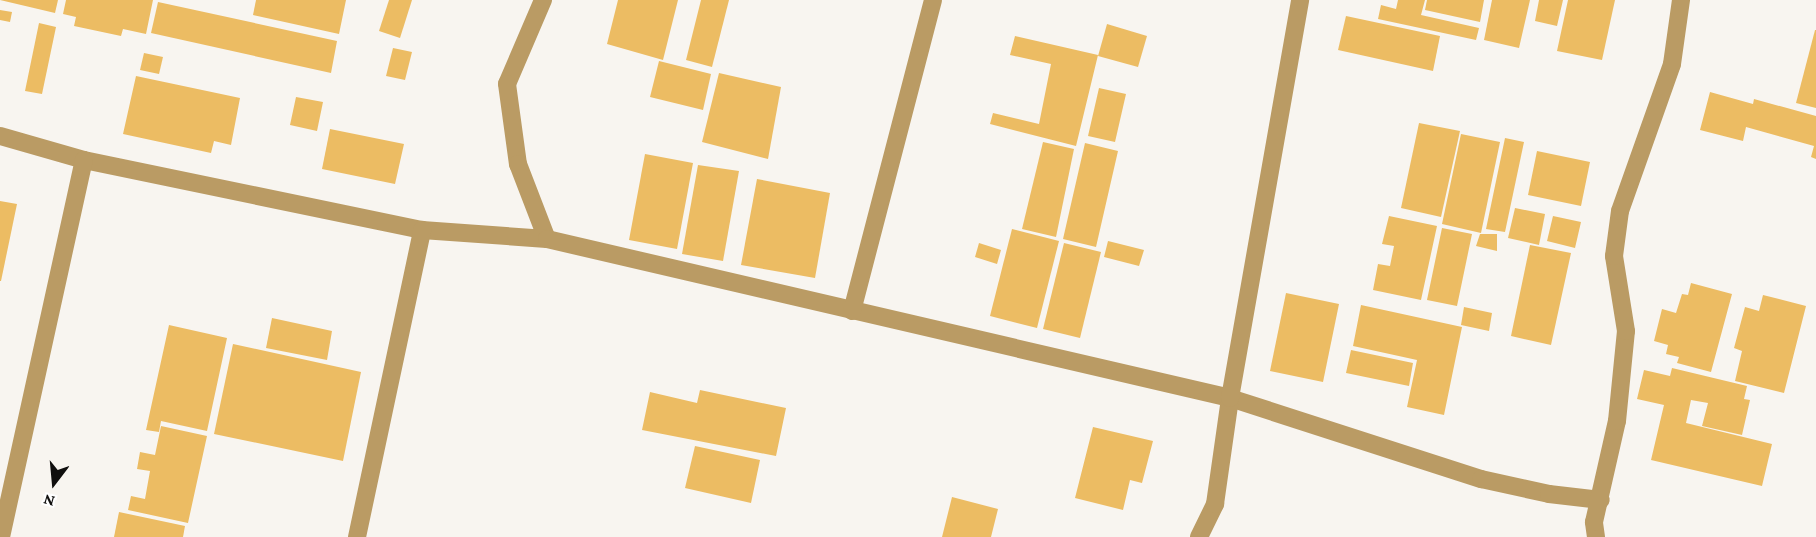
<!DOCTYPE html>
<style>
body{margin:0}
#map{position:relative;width:1816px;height:537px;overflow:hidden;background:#f8f5f0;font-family:"Crimson Pro",serif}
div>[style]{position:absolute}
.building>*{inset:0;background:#ecbc63}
.street>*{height:18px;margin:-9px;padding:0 9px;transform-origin:9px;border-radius:9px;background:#ba9b64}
span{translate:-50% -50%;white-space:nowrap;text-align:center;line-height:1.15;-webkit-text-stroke:5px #fff;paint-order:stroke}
.north{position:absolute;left:24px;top:453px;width:60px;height:60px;-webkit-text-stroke:4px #fff;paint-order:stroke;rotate:196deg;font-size:16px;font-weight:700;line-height:24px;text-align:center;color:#100f0e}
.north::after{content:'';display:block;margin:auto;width:21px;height:27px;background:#100f0e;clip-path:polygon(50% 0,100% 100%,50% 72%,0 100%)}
</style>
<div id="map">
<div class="building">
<div style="clip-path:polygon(0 0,58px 0,55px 13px)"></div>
<div style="clip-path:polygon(66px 0,153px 0,146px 34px,123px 29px,121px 36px,74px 26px,76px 17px,63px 14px)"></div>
<div style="clip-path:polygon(256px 0,346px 0,339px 34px,253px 15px)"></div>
<div style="clip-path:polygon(389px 0,412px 0,400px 38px,379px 31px)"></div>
<div style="clip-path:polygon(618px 0,678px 0,663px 60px,607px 44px)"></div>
<div style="clip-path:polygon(701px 0,729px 0,712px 67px,686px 60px)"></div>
<div style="clip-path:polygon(1398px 0,1425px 0,1421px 15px,1479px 28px,1476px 40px,1378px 19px,1381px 5px,1396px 9px)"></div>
<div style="clip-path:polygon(1427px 0,1484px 0,1480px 22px,1425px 10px)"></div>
<div style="clip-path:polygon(1492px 0,1530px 0,1519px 48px,1484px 40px)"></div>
<div style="clip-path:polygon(1539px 0,1563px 0,1557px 26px,1535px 21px)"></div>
<div style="clip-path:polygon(1568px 0,1615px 0,1602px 60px,1557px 51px)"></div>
<div style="clip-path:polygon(158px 2px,337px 41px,331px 73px,151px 33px)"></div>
<div style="clip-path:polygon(0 10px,12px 12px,10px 22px,0 20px)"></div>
<div style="clip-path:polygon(1346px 16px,1440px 36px,1433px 71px,1338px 50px)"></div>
<div style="clip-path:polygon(39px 23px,56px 27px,42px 94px,25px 91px)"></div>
<div style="clip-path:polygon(1107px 24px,1147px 36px,1138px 67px,1098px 56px)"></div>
<div style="clip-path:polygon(1815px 30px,1816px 30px,1816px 108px,1796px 103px)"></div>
<div style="clip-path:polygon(1015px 36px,1098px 55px,1076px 146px,990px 124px,993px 113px,1039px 124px,1051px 64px,1010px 55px)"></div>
<div style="clip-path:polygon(393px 48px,412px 52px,405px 80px,386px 76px)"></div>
<div style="clip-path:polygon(144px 53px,163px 57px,159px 74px,140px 70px)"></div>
<div style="clip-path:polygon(659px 61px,711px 74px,703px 110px,650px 97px)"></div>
<div style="clip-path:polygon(719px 73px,781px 87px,768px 159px,702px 142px)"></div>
<div style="clip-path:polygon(136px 76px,240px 98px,231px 145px,214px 141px,211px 153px,123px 134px)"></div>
<div style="clip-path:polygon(1099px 88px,1126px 94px,1115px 142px,1088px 136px)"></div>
<div style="clip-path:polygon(1710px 92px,1753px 104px,1754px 99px,1816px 116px,1816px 159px,1811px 157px,1814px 146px,1746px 127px,1743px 141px,1700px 130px)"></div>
<div style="clip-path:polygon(296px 97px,323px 102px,317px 131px,290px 125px)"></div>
<div style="clip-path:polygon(1419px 123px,1460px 131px,1441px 217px,1401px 208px)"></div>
<div style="clip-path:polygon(330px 129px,404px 144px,395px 184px,322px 169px)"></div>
<div style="clip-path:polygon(1461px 134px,1500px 142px,1481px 233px,1442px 224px)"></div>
<div style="clip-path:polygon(1505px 138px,1524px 142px,1505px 232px,1486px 229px)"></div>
<div style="clip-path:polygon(1043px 142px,1074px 149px,1056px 237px,1022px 229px)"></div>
<div style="clip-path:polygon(1085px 143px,1118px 151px,1096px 247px,1063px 239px)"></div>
<div style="clip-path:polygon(1537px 151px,1590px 162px,1581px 206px,1528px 195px)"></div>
<div style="clip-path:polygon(645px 154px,693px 163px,677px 249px,629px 240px)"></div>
<div style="clip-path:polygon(698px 165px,739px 171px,723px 261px,682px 254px)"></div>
<div style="clip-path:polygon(757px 179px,830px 193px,815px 278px,741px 265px)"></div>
<div style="clip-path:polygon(0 201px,17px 204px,1px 281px,0 281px)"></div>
<div style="clip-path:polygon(1515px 208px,1545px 214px,1539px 245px,1508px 238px)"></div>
<div style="clip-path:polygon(1389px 216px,1437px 226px,1421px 300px,1373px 290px,1378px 264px,1390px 266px,1394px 246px,1382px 244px)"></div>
<div style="clip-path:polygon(1553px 216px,1581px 222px,1575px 248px,1547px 241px)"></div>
<div style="clip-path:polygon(1442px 228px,1472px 234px,1457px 306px,1427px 300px)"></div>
<div style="clip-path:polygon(1012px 229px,1059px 241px,1037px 328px,990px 316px)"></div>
<div style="clip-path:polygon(1480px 234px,1497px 234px,1497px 251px,1476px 246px)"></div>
<div style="clip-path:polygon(1108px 241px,1144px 250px,1139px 266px,1104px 257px)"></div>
<div style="clip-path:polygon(979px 243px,1001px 250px,997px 264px,975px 257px)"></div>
<div style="clip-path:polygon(1064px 243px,1101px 252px,1080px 338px,1043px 329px)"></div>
<div style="clip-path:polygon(1530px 245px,1571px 253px,1551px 345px,1511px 336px)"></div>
<div style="clip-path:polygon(1691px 283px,1732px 294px,1711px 372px,1677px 363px,1679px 357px,1666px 354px,1668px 345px,1654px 341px,1662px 309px,1676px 313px,1682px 294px,1688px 295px)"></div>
<div style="clip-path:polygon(1286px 293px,1339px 304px,1323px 382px,1270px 371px)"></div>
<div style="clip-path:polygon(1763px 295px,1806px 306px,1784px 393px,1735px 381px,1742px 351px,1734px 348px,1745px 307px,1759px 311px)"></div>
<div style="clip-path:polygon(1361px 305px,1462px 327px,1444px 415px,1407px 407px,1417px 360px,1353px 346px)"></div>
<div style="clip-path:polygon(1464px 307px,1492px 313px,1489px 331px,1461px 325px)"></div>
<div style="clip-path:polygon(272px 318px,332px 331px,327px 360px,266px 348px)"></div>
<div style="clip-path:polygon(169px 325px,227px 338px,207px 431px,161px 421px,159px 432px,146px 430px)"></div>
<div style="clip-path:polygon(233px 344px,361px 372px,343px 461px,214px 434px)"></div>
<div style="clip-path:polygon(1351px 350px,1413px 363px,1409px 386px,1346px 373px)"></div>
<div style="clip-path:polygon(1672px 368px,1747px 386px,1744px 399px,1750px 400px,1742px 435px,1702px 426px,1708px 403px,1691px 400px,1686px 423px,1772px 444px,1762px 486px,1651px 460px,1664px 405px,1637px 399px,1644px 370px,1670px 376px)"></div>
<div style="clip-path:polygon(700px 390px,786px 408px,776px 456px,642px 430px,650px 392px,697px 403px)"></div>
<div style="clip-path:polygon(161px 426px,207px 436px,188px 523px,128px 510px,131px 496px,145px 499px,150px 471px,137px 469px,140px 452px,155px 455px)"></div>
<div style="clip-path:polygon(1093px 427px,1153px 441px,1142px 483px,1130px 480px,1123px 510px,1075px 498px)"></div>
<div style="clip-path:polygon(695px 446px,760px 460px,751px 503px,685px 488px)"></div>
<div style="clip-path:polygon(952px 497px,998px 509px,991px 537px,942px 537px)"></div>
<div style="clip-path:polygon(119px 512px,185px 526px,183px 537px,114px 537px)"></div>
</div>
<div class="street">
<div style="left:543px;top:0;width:91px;rotate:113.2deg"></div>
<div style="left:507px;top:84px;width:81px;rotate:82.2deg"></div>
<div style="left:518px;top:164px;width:80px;rotate:68.9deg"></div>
<div style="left:0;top:136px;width:87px;rotate:15.9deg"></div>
<div style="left:84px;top:160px;width:345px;rotate:11.7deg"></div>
<div style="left:422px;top:230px;width:125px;rotate:4.1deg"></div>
<div style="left:547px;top:239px;width:701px;rotate:13.1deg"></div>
<div style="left:1230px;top:398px;width:264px;rotate:17.9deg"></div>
<div style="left:1481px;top:479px;width:70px;rotate:12.4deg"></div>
<div style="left:1549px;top:494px;width:52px;rotate:6.6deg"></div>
<div style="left:852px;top:311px;width:321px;rotate:-75.4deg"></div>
<div style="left:1px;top:537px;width:386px;rotate:-77.6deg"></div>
<div style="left:357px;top:537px;width:314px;rotate:-78deg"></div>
<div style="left:1199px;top:537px;width:37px;rotate:-64deg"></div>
<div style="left:1215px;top:504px;width:107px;rotate:-81.9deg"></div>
<div style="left:1230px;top:398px;width:404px;rotate:-80deg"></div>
<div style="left:1596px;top:537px;width:15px;rotate:-98deg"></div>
<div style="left:1594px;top:522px;width:104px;rotate:-77.2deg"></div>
<div style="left:1617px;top:421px;width:90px;rotate:-84.3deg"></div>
<div style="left:1626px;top:331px;width:76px;rotate:-99.1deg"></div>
<div style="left:1614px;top:256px;width:45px;rotate:-82.4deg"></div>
<div style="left:1620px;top:211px;width:156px;rotate:-70.5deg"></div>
<div style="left:1672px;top:64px;width:65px;rotate:-82deg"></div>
</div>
<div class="north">N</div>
</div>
